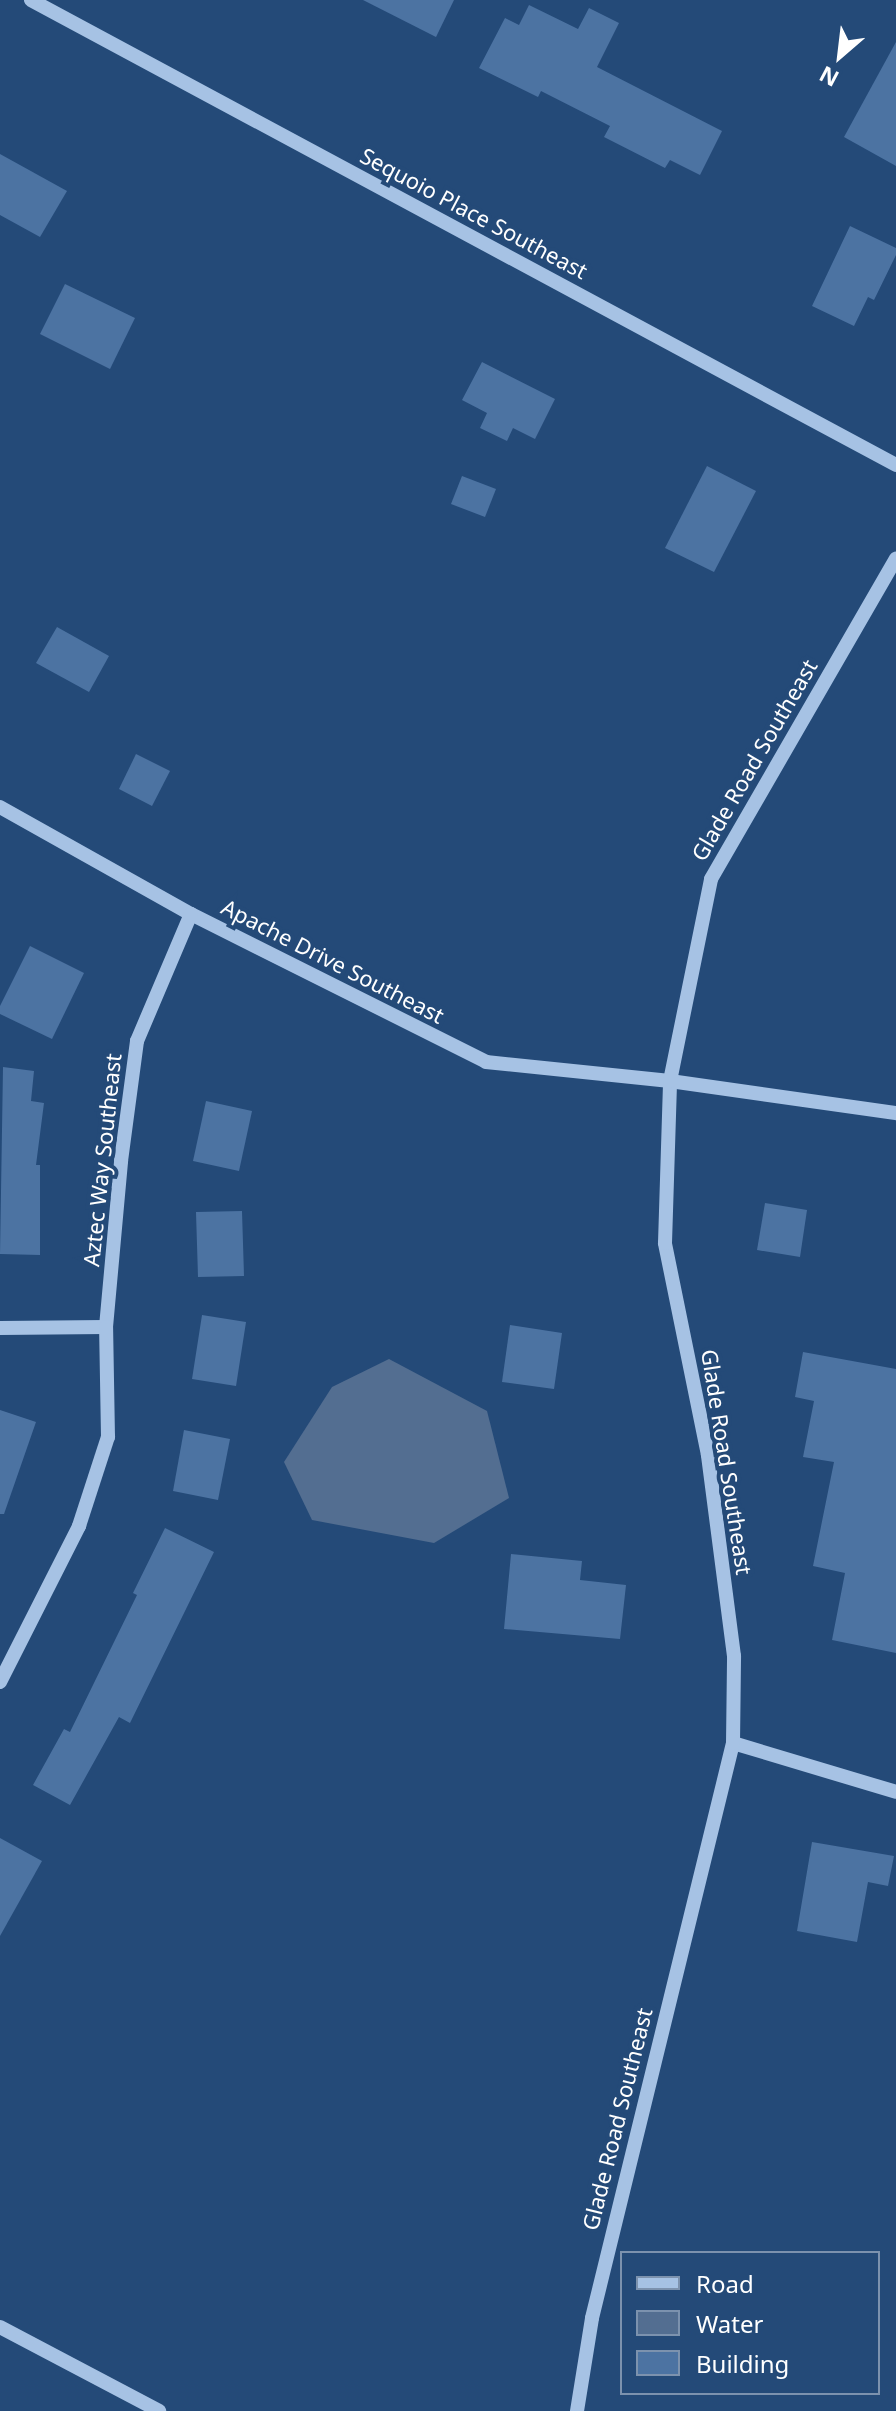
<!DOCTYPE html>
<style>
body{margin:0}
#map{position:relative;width:896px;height:2411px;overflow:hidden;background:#244a78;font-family:"Noto Sans",sans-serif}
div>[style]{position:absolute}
.water>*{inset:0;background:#536e91}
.building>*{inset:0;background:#4c73a2}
.minor>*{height:14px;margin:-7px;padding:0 7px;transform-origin:7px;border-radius:7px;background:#a6c2e4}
span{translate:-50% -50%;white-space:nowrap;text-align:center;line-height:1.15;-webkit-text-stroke:8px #244a78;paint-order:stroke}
.street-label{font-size:22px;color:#fff}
.legend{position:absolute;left:620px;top:2251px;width:260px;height:144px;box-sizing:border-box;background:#244a78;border:2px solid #7c92ae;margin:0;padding:10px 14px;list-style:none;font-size:24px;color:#fff}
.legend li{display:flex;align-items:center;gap:16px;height:40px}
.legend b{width:40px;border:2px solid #7c92ae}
.north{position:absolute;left:800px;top:16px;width:80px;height:80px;-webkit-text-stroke:6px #244a78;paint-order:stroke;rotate:208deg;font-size:22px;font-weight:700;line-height:32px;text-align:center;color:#fff}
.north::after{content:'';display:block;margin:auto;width:28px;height:36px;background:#fff;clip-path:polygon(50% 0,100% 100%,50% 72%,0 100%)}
</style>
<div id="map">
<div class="water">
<div style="clip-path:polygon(389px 1359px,487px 1411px,509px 1498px,434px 1543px,312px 1520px,284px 1462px,332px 1387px)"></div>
</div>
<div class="building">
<div style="clip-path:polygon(363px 0,454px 0,436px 37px)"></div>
<div style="clip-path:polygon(529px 5px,578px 29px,589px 8px,619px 23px,597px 67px,722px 131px,700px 175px,670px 160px,665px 168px,604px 137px,610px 126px,541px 91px,538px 97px,479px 68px,505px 18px,519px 25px)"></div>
<div style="clip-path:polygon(896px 42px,896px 166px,844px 137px)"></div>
<div style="clip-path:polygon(0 154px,67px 191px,40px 237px,0 215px)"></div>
<div style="clip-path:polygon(850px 226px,896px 248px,896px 255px,874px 300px,868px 297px,854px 326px,812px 306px)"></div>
<div style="clip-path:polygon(65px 284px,135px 318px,110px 369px,40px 334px)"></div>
<div style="clip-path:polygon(482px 362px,555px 399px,535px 439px,513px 428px,507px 441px,480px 428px,487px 413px,462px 400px)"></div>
<div style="clip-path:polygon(707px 466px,756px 491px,714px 572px,665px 548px)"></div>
<div style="clip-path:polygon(462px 476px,496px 489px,485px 517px,451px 504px)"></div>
<div style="clip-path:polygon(57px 627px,109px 656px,89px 692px,36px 663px)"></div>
<div style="clip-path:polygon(136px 754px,170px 771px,152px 806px,119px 789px)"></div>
<div style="clip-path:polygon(30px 946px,84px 973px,52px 1039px,0 1014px,0 1006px)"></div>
<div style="clip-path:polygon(3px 1067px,34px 1071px,31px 1101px,44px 1103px,36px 1165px,40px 1165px,40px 1255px,0 1254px)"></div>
<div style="clip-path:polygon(206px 1101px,252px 1111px,239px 1171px,193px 1161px)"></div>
<div style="clip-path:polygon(765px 1203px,807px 1210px,800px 1257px,757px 1250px)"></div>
<div style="clip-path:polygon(242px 1211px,244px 1276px,198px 1277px,196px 1212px)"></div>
<div style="clip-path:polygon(202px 1315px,246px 1322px,236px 1386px,192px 1379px)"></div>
<div style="clip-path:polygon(510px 1325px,562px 1333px,554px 1389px,502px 1382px)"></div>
<div style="clip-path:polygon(803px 1352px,896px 1369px,896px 1653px,832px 1640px,845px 1573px,813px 1566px,834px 1462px,803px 1457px,814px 1401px,795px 1397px)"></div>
<div style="clip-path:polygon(0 1410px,36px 1422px,4px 1514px,0 1514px)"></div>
<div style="clip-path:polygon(184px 1430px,230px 1439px,218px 1500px,173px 1491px)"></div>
<div style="clip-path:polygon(165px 1528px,214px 1552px,130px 1723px,119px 1717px,70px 1805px,33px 1785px,64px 1729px,70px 1732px,137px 1595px,133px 1593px)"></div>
<div style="clip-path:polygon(511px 1554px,582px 1561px,580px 1580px,626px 1585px,620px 1639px,504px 1629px)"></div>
<div style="clip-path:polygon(0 1838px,42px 1861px,0 1936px)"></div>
<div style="clip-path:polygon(812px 1842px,894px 1856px,888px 1886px,868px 1882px,857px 1942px,797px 1931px)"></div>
</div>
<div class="minor">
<div style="left:31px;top:0;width:982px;rotate:28.26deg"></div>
<div style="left:0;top:807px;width:219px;rotate:29.3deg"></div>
<div style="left:191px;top:914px;width:330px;rotate:26.6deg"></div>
<div style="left:486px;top:1062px;width:185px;rotate:5.9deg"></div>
<div style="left:670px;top:1081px;width:228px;rotate:8.1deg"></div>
<div style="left:0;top:1328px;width:106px;rotate:-0.5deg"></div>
<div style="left:106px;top:1327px;width:167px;rotate:-84.8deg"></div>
<div style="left:121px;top:1161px;width:121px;rotate:-82.4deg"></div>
<div style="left:137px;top:1041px;width:138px;rotate:-67deg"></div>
<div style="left:0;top:1682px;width:175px;rotate:-63.1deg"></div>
<div style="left:79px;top:1526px;width:94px;rotate:-72deg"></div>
<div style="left:108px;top:1437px;width:110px;rotate:-91deg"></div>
<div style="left:733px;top:1743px;width:170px;rotate:16.7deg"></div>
<div style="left:0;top:2327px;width:180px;rotate:27.8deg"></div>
<div style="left:577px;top:2411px;width:94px;rotate:-80.8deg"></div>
<div style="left:592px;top:2318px;width:592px;rotate:-76.22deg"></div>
<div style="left:733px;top:1743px;width:87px;rotate:-89.3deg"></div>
<div style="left:734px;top:1656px;width:203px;rotate:-97.4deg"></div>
<div style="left:708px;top:1455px;width:216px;rotate:-101.5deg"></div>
<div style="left:665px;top:1243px;width:162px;rotate:-88.2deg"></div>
<div style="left:670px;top:1081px;width:206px;rotate:-78.5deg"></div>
<div style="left:711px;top:879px;width:370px;rotate:-60deg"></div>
</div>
<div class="street-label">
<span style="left:474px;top:213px;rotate:28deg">Sequoio Place Southeast</span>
<span style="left:754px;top:760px;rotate:-60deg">Glade Road Southeast</span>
<span style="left:333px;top:961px;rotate:27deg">Apache Drive Southeast</span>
<span style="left:102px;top:1160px;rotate:-84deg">Aztec Way Southeast</span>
<span style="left:727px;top:1462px;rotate:81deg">Glade Road Southeast</span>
<span style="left:617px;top:2119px;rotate:-76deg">Glade Road Southeast</span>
</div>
<ul class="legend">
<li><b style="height:10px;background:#a6c2e4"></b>Road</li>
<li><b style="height:22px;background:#536e91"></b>Water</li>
<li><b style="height:22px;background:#4c73a2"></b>Building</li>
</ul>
<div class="north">N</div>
</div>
